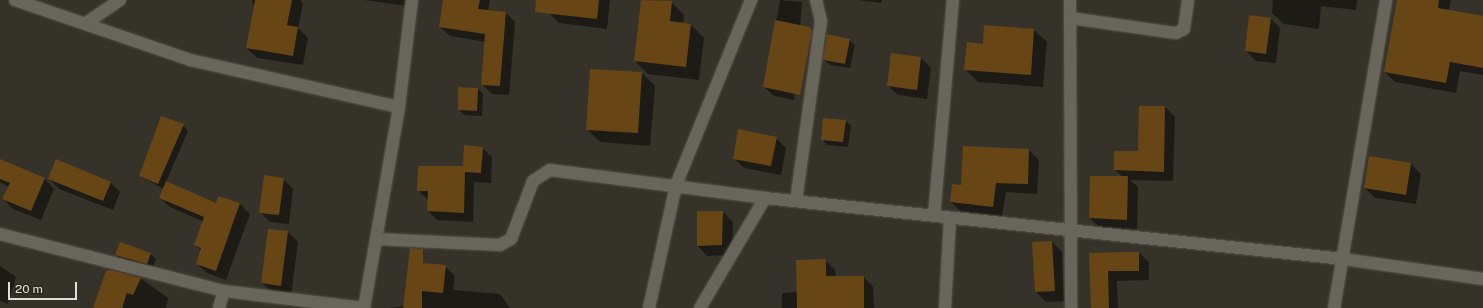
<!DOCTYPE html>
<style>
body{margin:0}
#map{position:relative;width:1483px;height:308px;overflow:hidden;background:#353329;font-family:"Public Sans",sans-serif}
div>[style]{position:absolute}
.shadow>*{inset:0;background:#0007}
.building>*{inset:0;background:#674515}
.roads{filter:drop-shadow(0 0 1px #545249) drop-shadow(0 0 1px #545249)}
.minor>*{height:12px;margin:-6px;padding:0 6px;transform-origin:6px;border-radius:6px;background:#68665b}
span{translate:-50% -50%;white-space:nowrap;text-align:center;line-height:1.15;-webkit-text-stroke:3px #2b291f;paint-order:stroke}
.scale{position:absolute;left:8px;top:282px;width:69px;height:18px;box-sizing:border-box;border:2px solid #e0dfd8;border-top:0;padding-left:5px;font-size:12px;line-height:14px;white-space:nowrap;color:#e0dfd8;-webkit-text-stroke:3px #2b291f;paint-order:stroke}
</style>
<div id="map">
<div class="shadow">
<div style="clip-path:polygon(252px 0,300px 0,303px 4px,298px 28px,308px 38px,303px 65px,257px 58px,247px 48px,254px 10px)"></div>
<div style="clip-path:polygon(364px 0,408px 0,407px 6px)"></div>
<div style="clip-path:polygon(444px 0,490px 0,488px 11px,506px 13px,515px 22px,509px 95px,492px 94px,482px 84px,486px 42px,450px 36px,440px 27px)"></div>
<div style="clip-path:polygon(550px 0,610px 0,607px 29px,559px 23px,549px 13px)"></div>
<div style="clip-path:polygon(642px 0,671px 2px,684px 15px,683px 24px,691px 25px,704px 38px,699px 80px,648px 74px,635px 61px)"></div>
<div style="clip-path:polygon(780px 0,802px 2px,794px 100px,774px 96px,764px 87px)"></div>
<div style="clip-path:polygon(858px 0,882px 0,881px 3px)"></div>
<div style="clip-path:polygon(1273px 0,1357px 0,1356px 10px,1321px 6px,1319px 29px,1284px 24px,1272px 13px)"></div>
<div style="clip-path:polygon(1398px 0,1451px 0,1449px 11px,1483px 38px,1483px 75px,1460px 71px,1456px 93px,1395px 82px,1385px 72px)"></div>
<div style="clip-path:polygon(1270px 18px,1280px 28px,1276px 63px,1256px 61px,1246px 51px)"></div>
<div style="clip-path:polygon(1034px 30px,1047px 42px,1043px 87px,978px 82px,965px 69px)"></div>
<div style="clip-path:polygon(849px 40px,855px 45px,850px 68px,830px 65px,824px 60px)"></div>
<div style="clip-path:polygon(921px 58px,931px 68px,927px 99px,898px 95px,888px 86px)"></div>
<div style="clip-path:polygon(591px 70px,642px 73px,655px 86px,650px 146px,600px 142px,587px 129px)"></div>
<div style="clip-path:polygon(478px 89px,483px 94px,482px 116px,464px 115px,459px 110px)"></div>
<div style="clip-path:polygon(1165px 107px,1175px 117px,1173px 181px,1130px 180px,1138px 187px,1137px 229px,1100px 228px,1090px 218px,1123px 177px,1115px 170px,1139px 152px)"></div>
<div style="clip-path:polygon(846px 121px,851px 126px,848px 147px,827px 145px,822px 139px)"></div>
<div style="clip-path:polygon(183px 125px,188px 131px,166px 182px,217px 204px,219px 197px,240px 204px,250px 214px,226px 280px,207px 273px,197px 264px,201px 251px,196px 245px,204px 222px,170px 207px,160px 198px,164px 189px,140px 176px)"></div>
<div style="clip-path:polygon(776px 138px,786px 148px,781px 175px,744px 168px,734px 158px)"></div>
<div style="clip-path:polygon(964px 147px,1029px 150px,1039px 160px,1037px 194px,1006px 192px,1002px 216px,960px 211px,951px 202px,962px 186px)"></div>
<div style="clip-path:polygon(482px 148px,492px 157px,491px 183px,474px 182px,473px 222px,437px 220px,428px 211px,428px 200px,418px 190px,463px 167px)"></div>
<div style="clip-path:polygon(0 160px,45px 179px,54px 189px,41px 220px,13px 209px,3px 199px,9px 187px,0 182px)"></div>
<div style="clip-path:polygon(1411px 164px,1421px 174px,1416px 204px,1375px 198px,1365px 188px)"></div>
<div style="clip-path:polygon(49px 179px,111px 183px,120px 192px,113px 210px,59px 189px)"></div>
<div style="clip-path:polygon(283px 179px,293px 189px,289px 224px,270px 222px,260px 212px)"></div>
<div style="clip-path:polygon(723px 212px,733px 222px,732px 255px,707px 256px,698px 246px)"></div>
<div style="clip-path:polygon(269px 230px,288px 232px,298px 242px,291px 295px,272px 292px,262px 283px)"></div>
<div style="clip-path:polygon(1052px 242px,1062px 252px,1064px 301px,1046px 302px,1036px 292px,1033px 243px)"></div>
<div style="clip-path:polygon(1139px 253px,1149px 262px,1149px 280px,1117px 281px,1118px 308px,1092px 308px,1090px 254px)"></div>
<div style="clip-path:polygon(150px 254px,156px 259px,152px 268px,121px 260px,116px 255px)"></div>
<div style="clip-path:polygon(825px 260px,835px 270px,836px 277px,864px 277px,873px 287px,874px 308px,782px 308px,782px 293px,798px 292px)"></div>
<div style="clip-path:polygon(0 266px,16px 277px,8px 304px,0 301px)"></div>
<div style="clip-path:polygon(445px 266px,455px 276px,453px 290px,500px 294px,510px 308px,388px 308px,404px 306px)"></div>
<div style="clip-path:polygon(140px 278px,168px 298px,166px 308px,94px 308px)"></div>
</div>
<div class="building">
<div style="clip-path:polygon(255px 0,292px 0,287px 25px,298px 27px,293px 56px,246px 48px)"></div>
<div style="clip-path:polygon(443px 0,480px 0,478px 9px,506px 12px,500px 86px,481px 85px,485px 34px,439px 27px)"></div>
<div style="clip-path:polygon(536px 0,599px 0,597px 19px,535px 12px)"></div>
<div style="clip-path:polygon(641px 0,672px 1px,670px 21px,691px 24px,686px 67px,634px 61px)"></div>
<div style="clip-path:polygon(1397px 0,1439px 0,1438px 8px,1483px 16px,1483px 68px,1450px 62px,1446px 83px,1384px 72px)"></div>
<div style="clip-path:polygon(1249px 15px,1271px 18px,1266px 54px,1245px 51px)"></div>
<div style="clip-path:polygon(775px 20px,810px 27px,812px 32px,800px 95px,763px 87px)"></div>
<div style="clip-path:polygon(984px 25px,1034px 29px,1031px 75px,964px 70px,967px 42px,983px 44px)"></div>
<div style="clip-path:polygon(827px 34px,850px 39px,845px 64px,823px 60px)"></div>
<div style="clip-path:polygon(891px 53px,921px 57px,917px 90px,887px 86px)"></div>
<div style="clip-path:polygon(590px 69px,642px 72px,638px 133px,586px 130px)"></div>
<div style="clip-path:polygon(458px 87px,478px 88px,477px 111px,458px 110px)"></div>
<div style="clip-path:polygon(1139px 106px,1165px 106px,1164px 172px,1114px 170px,1114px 151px,1138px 151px)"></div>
<div style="clip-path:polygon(161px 116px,184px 124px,158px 184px,139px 176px)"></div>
<div style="clip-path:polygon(823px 118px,846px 120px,843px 142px,821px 140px)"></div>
<div style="clip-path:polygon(738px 129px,777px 137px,771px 166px,733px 159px)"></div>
<div style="clip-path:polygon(464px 145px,483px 147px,481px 173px,465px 172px,464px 213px,427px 211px,428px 191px,417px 191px,418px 166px,463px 166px)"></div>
<div style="clip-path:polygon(963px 146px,1029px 149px,1028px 184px,996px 183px,993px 207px,950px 202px,952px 184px,961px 185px)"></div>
<div style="clip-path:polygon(1369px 156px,1411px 163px,1406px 195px,1364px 188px)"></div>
<div style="clip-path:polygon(0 159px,45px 178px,31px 211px,2px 199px,10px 183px,0 179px)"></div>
<div style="clip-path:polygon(56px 159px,111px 182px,103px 201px,48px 179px)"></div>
<div style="clip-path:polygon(264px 175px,284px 178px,279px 215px,259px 213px)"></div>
<div style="clip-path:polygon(1090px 176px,1128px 176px,1127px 220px,1089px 218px)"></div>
<div style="clip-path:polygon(166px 181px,216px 203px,218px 196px,240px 203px,216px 271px,196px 264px,201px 248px,194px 245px,204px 217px,159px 198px)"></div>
<div style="clip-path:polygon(697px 211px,723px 211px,722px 245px,697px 246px)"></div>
<div style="clip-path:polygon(268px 229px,288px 231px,281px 286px,261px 283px)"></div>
<div style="clip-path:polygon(1052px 241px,1055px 291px,1035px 292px,1032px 242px)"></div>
<div style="clip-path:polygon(120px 242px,151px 253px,147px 264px,115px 255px)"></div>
<div style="clip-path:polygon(410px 248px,423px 249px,423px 263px,446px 265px,443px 293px,422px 291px,422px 308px,403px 308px)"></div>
<div style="clip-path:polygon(1126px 252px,1139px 252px,1139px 271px,1108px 271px,1109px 308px,1091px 308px,1089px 253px)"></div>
<div style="clip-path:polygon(826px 259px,826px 276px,864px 276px,864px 308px,797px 308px,796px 260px)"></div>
<div style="clip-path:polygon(110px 270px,141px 278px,133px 295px,127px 293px,122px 308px,93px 308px,106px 271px)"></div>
</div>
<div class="roads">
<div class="minor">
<div style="left:15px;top:0;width:185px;rotate:18.9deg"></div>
<div style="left:190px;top:60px;width:214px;rotate:12.7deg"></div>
<div style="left:1070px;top:0;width:308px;rotate:89.8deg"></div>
<div style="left:1070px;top:18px;width:107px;rotate:8.1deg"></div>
<div style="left:1176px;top:33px;width:9px;rotate:-27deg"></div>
<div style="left:1184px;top:29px;width:29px;rotate:-82deg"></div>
<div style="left:86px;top:23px;width:41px;rotate:-34.1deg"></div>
<div style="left:796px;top:201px;width:182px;rotate:-82.1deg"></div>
<div style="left:821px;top:21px;width:22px;rotate:-103deg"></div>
<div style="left:934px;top:216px;width:217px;rotate:-85deg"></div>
<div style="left:0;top:234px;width:231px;rotate:14.3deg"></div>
<div style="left:224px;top:291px;width:141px;rotate:6.9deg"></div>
<div style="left:376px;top:239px;width:124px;rotate:2.8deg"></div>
<div style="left:500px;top:245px;width:13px;rotate:-29deg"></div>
<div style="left:511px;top:239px;width:62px;rotate:-69.2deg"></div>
<div style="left:533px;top:181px;width:20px;rotate:-33deg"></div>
<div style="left:550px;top:170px;width:217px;rotate:7.4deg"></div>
<div style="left:765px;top:198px;width:581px;rotate:6.02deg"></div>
<div style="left:1343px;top:259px;width:141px;rotate:8.1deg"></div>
<div style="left:219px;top:308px;width:18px;rotate:-74deg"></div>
<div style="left:364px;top:308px;width:204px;rotate:-80.1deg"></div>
<div style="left:399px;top:107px;width:108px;rotate:-83.1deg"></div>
<div style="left:649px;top:308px;width:126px;rotate:-77.6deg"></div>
<div style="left:676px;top:185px;width:200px;rotate:-67.9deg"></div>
<div style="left:700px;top:308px;width:128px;rotate:-59.4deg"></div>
<div style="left:945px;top:308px;width:90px;rotate:-86.8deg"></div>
<div style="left:1334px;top:308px;width:312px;rotate:-80.4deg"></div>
</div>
</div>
<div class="scale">20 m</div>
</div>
